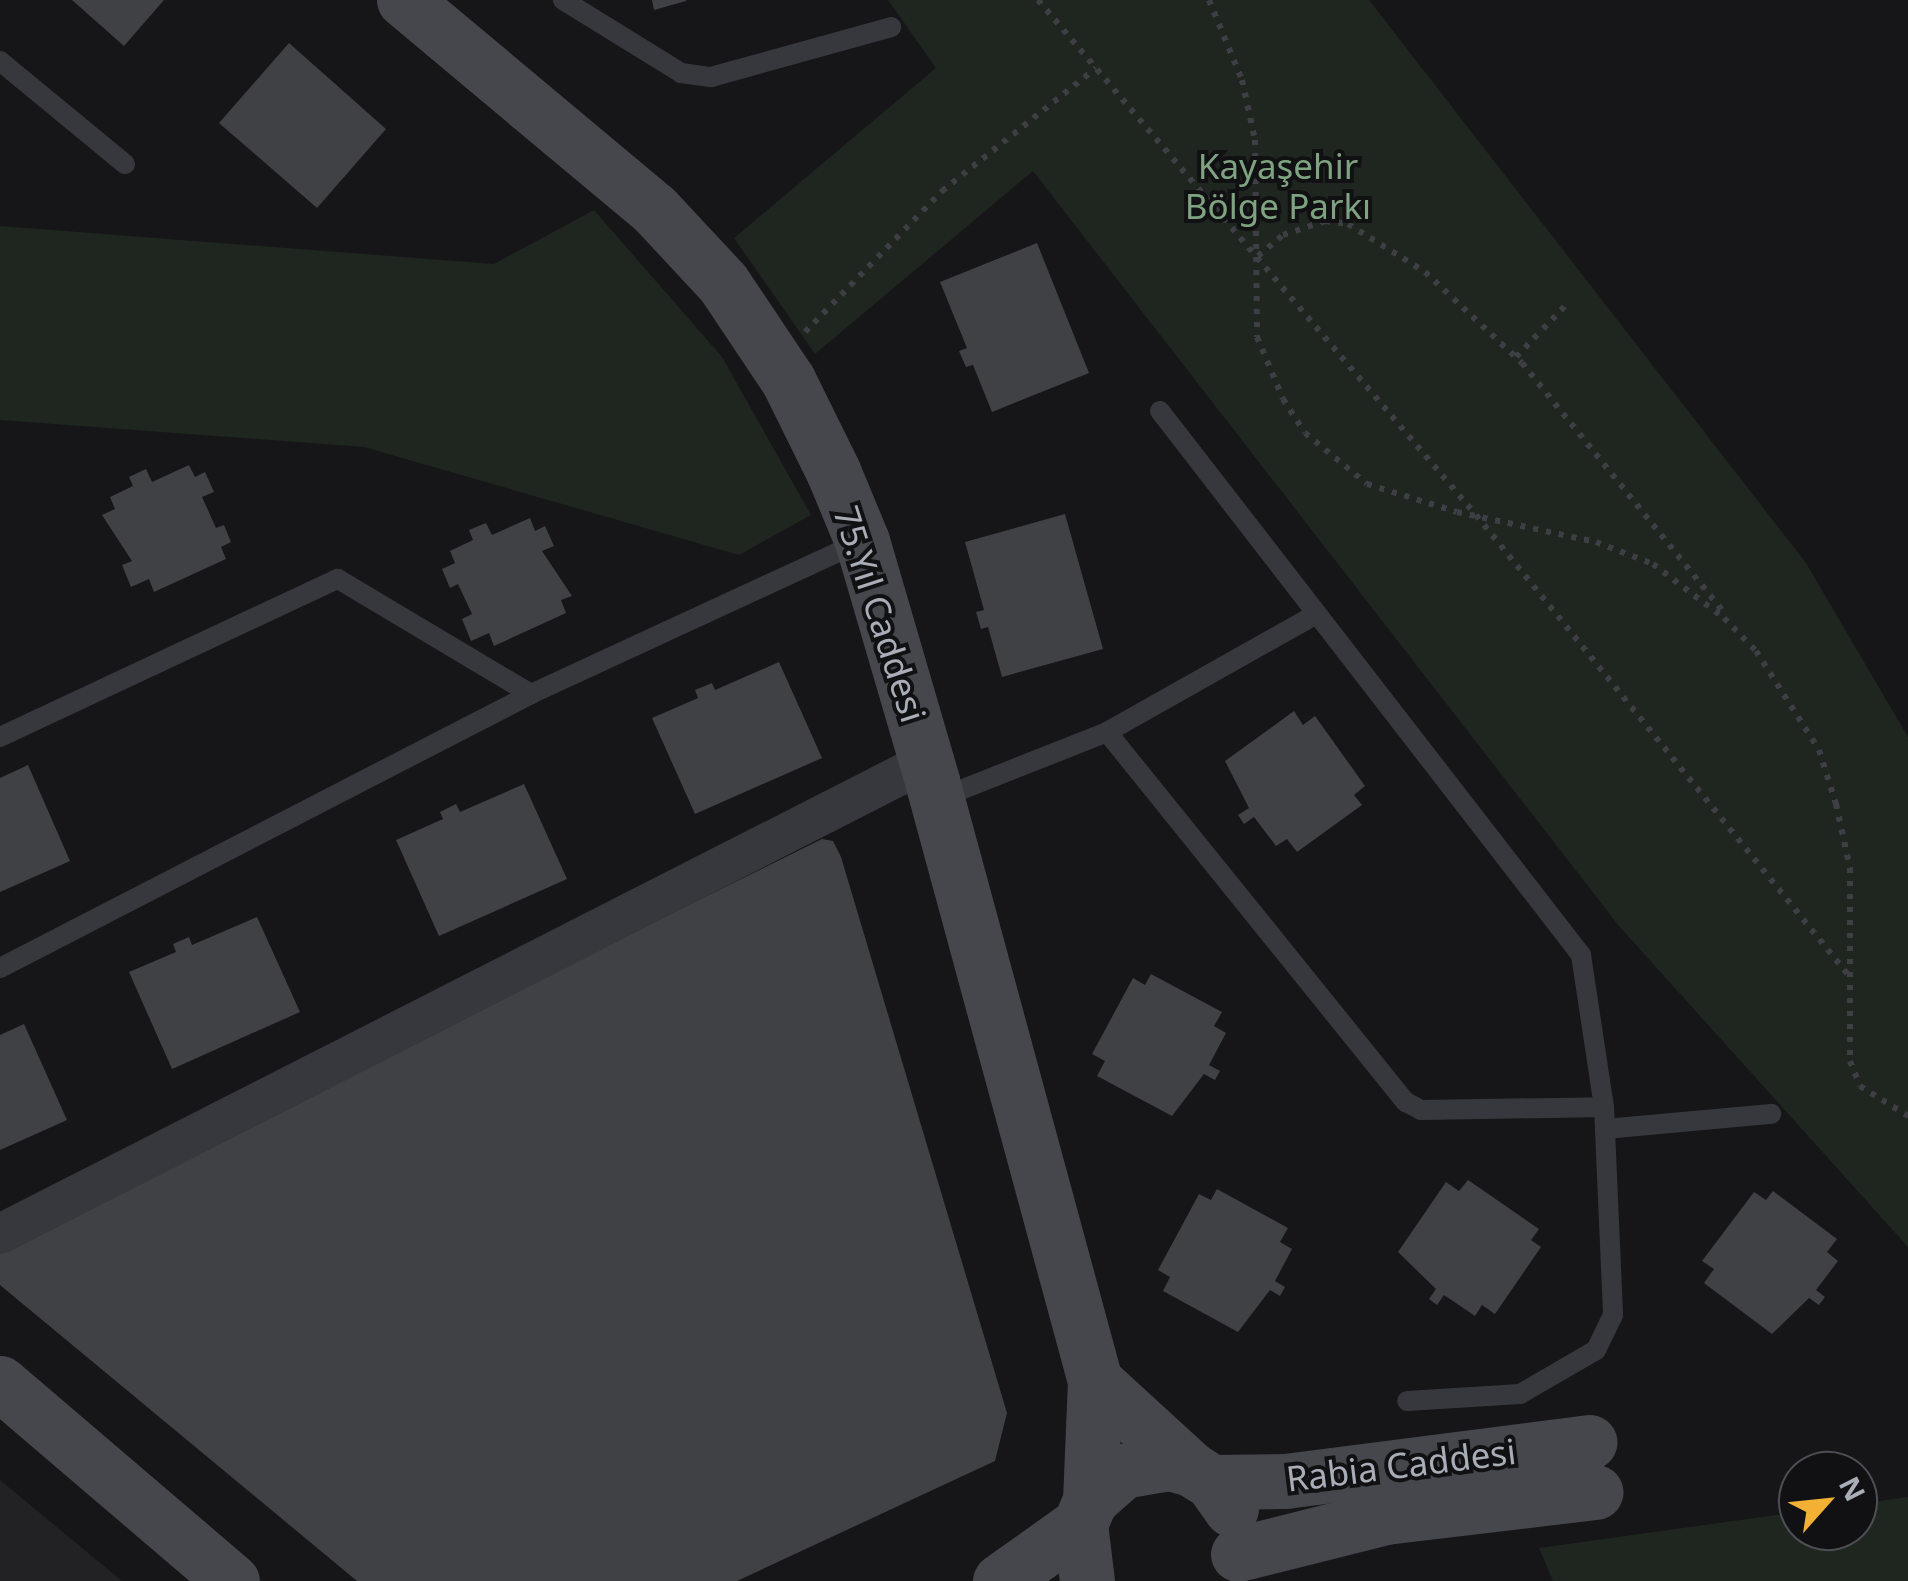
<!DOCTYPE html>
<meta charset="utf-8">
<style>
body{margin:0}
#map{position:relative;width:1908px;height:1581px;overflow:hidden;background:#161618;font-family:"Noto Sans",sans-serif}
div>[style]{position:absolute}
.built>*{inset:0;background:#222225}
.green>*{inset:0;background:#1e261f}
.building>*{inset:0;background:#404145}
.path>*{height:6px;margin-top:-3px;transform-origin:0;background:repeating-linear-gradient(90deg,#3d3f44 0 5px,transparent 0 13px)}
.lane>*{height:20px;margin:-10px;padding:0 10px;transform-origin:10px;border-radius:10px;background:#37383d}
.street>*{height:40px;margin:-20px;padding:0 20px;transform-origin:20px;border-radius:20px;background:#37383d}
.secondary>*{height:55px;margin:-27.5px;padding:0 27.5px;transform-origin:27.5px;border-radius:27.5px;background:#45474d}
span{translate:-50% -50%;white-space:nowrap;text-align:center;line-height:1.15;-webkit-text-stroke:8px #111113;paint-order:stroke}
.park-label{font-size:35px;color:#7fa381}
.street-label{font-size:35px;color:#a8adb8}
.north{position:absolute;left:1778px;top:1451px;width:100px;height:100px;box-sizing:border-box;background:#111113;border:2px solid #4d4f55;border-radius:50%;rotate:63deg;font-size:28px;font-weight:700;line-height:40px;text-align:center;color:#a8adb8}
.north::after{content:'';display:block;margin:auto;width:35px;height:45px;background:#f2b134;clip-path:polygon(50% 0,100% 100%,50% 72%,0 100%)}
</style>
<div id="map">
<div class="built">
<div style="clip-path:polygon(0 1480px,122px 1581px,0 1581px)"></div>
</div>
<div class="green">
<div style="clip-path:polygon(888px 0,1369px 0,1806px 563px,1908px 737px,1908px 1247px,1619px 926px,1033px 171px,815px 354px,734px 238px,936px 68px)"></div>
<div style="clip-path:polygon(594px 210px,722px 357px,811px 515px,739px 555px,364px 447px,0 420px,0 226px,494px 264px)"></div>
<div style="clip-path:polygon(1908px 1497px,1908px 1581px,1553px 1581px,1539px 1548px,1798px 1512px,1798px 1531px,1858px 1531px,1858px 1504px)"></div>
</div>
<div class="building">
<div style="clip-path:polygon(72px 0,164px 0,124px 46px)"></div>
<div style="clip-path:polygon(652px 0,686px 0,686px 1px,654px 10px)"></div>
<div style="clip-path:polygon(289px 43px,386px 129px,317px 208px,219px 123px)"></div>
<div style="clip-path:polygon(1037px 243px,1089px 373px,992px 412px,973px 365px,966px 367px,959px 351px,967px 348px,940px 282px)"></div>
<div style="clip-path:polygon(189px 465px,195px 477px,205px 472px,214px 492px,202px 497px,216px 528px,224px 525px,231px 542px,221px 547px,226px 559px,154px 592px,149px 579px,131px 587px,122px 565px,132px 561px,102px 515px,115px 509px,110px 497px,133px 486px,129px 477px,146px 469px,152px 482px)"></div>
<div style="clip-path:polygon(1065px 514px,1103px 649px,1002px 677px,988px 627px,981px 629px,976px 612px,984px 610px,965px 542px)"></div>
<div style="clip-path:polygon(530px 518px,535px 531px,545px 526px,554px 546px,542px 551px,572px 596px,561px 600px,566px 613px,494px 646px,489px 633px,471px 641px,462px 619px,472px 614px,458px 584px,450px 588px,442px 569px,455px 563px,450px 551px,473px 540px,469px 530px,486px 523px,492px 535px)"></div>
<div style="clip-path:polygon(779px 662px,822px 758px,695px 814px,652px 718px,698px 698px,695px 690px,712px 683px,715px 690px)"></div>
<div style="clip-path:polygon(1294px 711px,1303px 725px,1315px 716px,1365px 786px,1354px 795px,1362px 805px,1297px 852px,1287px 839px,1276px 846px,1254px 817px,1244px 824px,1238px 815px,1249px 808px,1225px 761px)"></div>
<div style="clip-path:polygon(28px 765px,70px 861px,0 892px,0 778px)"></div>
<div style="clip-path:polygon(524px 784px,567px 879px,439px 936px,396px 840px,443px 819px,440px 812px,456px 804px,460px 812px)"></div>
<div style="clip-path:polygon(822px 839px,833px 841px,841px 857px,1007px 1413px,995px 1461px,737px 1581px,357px 1581px,0 1285px,0 1246px)"></div>
<div style="clip-path:polygon(257px 917px,300px 1012px,172px 1069px,129px 972px,176px 952px,173px 944px,189px 937px,192px 945px)"></div>
<div style="clip-path:polygon(1151px 974px,1222px 1012px,1214px 1026px,1226px 1033px,1209px 1065px,1220px 1071px,1215px 1080px,1204px 1074px,1172px 1116px,1097px 1076px,1105px 1061px,1092px 1054px,1133px 978px,1145px 985px)"></div>
<div style="clip-path:polygon(24px 1024px,67px 1120px,0 1150px,0 1035px)"></div>
<div style="clip-path:polygon(1468px 1180px,1539px 1229px,1531px 1240px,1541px 1247px,1495px 1314px,1482px 1305px,1475px 1316px,1444px 1295px,1437px 1305px,1429px 1299px,1436px 1289px,1398px 1252px,1446px 1182px,1459px 1191px)"></div>
<div style="clip-path:polygon(1217px 1189px,1288px 1228px,1280px 1242px,1292px 1249px,1275px 1281px,1285px 1287px,1280px 1296px,1270px 1290px,1238px 1332px,1163px 1291px,1170px 1277px,1158px 1270px,1199px 1194px,1211px 1200px)"></div>
<div style="clip-path:polygon(1773px 1191px,1837px 1239px,1827px 1252px,1838px 1261px,1816px 1290px,1825px 1297px,1819px 1305px,1809px 1298px,1772px 1334px,1704px 1283px,1714px 1269px,1702px 1261px,1754px 1192px,1766px 1200px)"></div>
</div>
<div class="path">
<div style="left:1038px;top:0;width:676px;rotate:49.62deg"></div>
<div style="left:1476px;top:515px;width:593px;rotate:51.02deg"></div>
<div style="left:1209px;top:0;width:87px;rotate:67.6deg"></div>
<div style="left:1242px;top:80px;width:61px;rotate:77.8deg"></div>
<div style="left:1255px;top:140px;width:197px;rotate:89.4deg"></div>
<div style="left:1257px;top:337px;width:67px;rotate:67.2deg"></div>
<div style="left:1283px;top:399px;width:40px;rotate:57.1deg"></div>
<div style="left:1305px;top:433px;width:80px;rotate:39.4deg"></div>
<div style="left:1367px;top:484px;width:94px;rotate:17.3deg"></div>
<div style="left:1457px;top:512px;width:142px;rotate:12.2deg"></div>
<div style="left:1596px;top:542px;width:61px;rotate:21.1deg"></div>
<div style="left:1653px;top:564px;width:89px;rotate:37.3deg"></div>
<div style="left:1724px;top:618px;width:46px;rotate:45.9deg"></div>
<div style="left:1756px;top:651px;width:117px;rotate:57.5deg"></div>
<div style="left:1819px;top:750px;width:57px;rotate:72.5deg"></div>
<div style="left:1836px;top:804px;width:66px;rotate:77.7deg"></div>
<div style="left:1850px;top:868px;width:193px;rotate:90deg"></div>
<div style="left:1850px;top:1061px;width:27px;rotate:68deg"></div>
<div style="left:1860px;top:1086px;width:57px;rotate:32deg"></div>
<div style="left:1258px;top:256px;width:33px;rotate:-40deg"></div>
<div style="left:1283px;top:235px;width:44px;rotate:-18.4deg"></div>
<div style="left:1325px;top:221px;width:23px;rotate:7deg"></div>
<div style="left:1348px;top:224px;width:91px;rotate:31.9deg"></div>
<div style="left:1425px;top:272px;width:133px;rotate:43.2deg"></div>
<div style="left:1522px;top:363px;width:323px;rotate:51deg"></div>
<div style="left:805px;top:332px;width:197px;rotate:-45.8deg"></div>
<div style="left:942px;top:191px;width:197px;rotate:-38.6deg"></div>
<div style="left:1516px;top:357px;width:74px;rotate:-46.1deg"></div>
</div>
<div class="lane">
<div style="left:563px;top:0;width:139px;rotate:31.7deg"></div>
<div style="left:681px;top:73px;width:30px;rotate:8deg"></div>
<div style="left:711px;top:77px;width:187px;rotate:-15.5deg"></div>
<div style="left:0;top:61px;width:162px;rotate:39.5deg"></div>
<div style="left:1160px;top:411px;width:688px;rotate:52.26deg"></div>
<div style="left:1581px;top:955px;width:154px;rotate:81.4deg"></div>
<div style="left:1107px;top:732px;width:476px;rotate:51.1deg"></div>
<div style="left:1406px;top:1102px;width:17px;rotate:28deg"></div>
<div style="left:1421px;top:1110px;width:183px;rotate:-0.9deg"></div>
<div style="left:1604px;top:1107px;width:208px;rotate:87.5deg"></div>
<div style="left:1613px;top:1315px;width:39px;rotate:116deg"></div>
<div style="left:1596px;top:1350px;width:88px;rotate:149.9deg"></div>
<div style="left:1520px;top:1394px;width:113px;rotate:176.5deg"></div>
<div style="left:0;top:737px;width:373px;rotate:-25.1deg"></div>
<div style="left:338px;top:579px;width:225px;rotate:30.8deg"></div>
<div style="left:938px;top:799px;width:182px;rotate:-21.6deg"></div>
<div style="left:1107px;top:732px;width:239px;rotate:-29.4deg"></div>
<div style="left:0;top:968px;width:598px;rotate:-27.29deg"></div>
<div style="left:531px;top:694px;width:360px;rotate:-24.8deg"></div>
<div style="left:1605px;top:1129px;width:167px;rotate:-5.2deg"></div>
</div>
<div class="street">
<div style="left:0;top:1234px;width:1039px;rotate:-27.01deg"></div>
</div>
<div class="secondary">
<div style="left:404px;top:0;width:327px;rotate:39.9deg"></div>
<div style="left:655px;top:210px;width:100px;rotate:47deg"></div>
<div style="left:723px;top:283px;width:117px;rotate:56.2deg"></div>
<div style="left:788px;top:380px;width:102px;rotate:63.7deg"></div>
<div style="left:833px;top:471px;width:76px;rotate:67.5deg"></div>
<div style="left:862px;top:541px;width:250px;rotate:73.7deg"></div>
<div style="left:932px;top:781px;width:622px;rotate:74.8deg"></div>
<div style="left:1095px;top:1381px;width:119px;rotate:92.4deg"></div>
<div style="left:1095px;top:1381px;width:130px;rotate:42.5deg"></div>
<div style="left:0;top:1383px;width:305px;rotate:40.5deg"></div>
<div style="left:1212px;top:1482px;width:73px;rotate:-0.8deg"></div>
<div style="left:1285px;top:1481px;width:307px;rotate:-7.3deg"></div>
<div style="left:1238px;top:1554px;width:152px;rotate:-14.1deg"></div>
<div style="left:1385px;top:1517px;width:212px;rotate:-6.8deg"></div>
<div style="left:1000px;top:1581px;width:98px;rotate:-35.5deg"></div>
<div style="left:1087px;top:1581px;width:57px;rotate:-97deg"></div>
<div style="left:1080px;top:1524px;width:26px;rotate:-67deg"></div>
<div style="left:1090px;top:1500px;width:44px;rotate:-41.3deg"></div>
<div style="left:1123px;top:1471px;width:47px;rotate:-9.9deg"></div>
<div style="left:1169px;top:1463px;width:23px;rotate:15deg"></div>
<div style="left:1191px;top:1469px;width:25px;rotate:32deg"></div>
<div style="left:1212px;top:1482px;width:33px;rotate:55deg"></div>
</div>
<div class="park-label">
<span style="left:1278px;top:186px">Kayaşehir<br>Bölge Parkı</span>
</div>
<div class="street-label">
<span style="left:880px;top:614px;rotate:72deg">75.Yıl Caddesi</span>
<span style="left:1401px;top:1465px;rotate:-7deg">Rabia Caddesi</span>
</div>
<div class="north">N</div>
</div>
